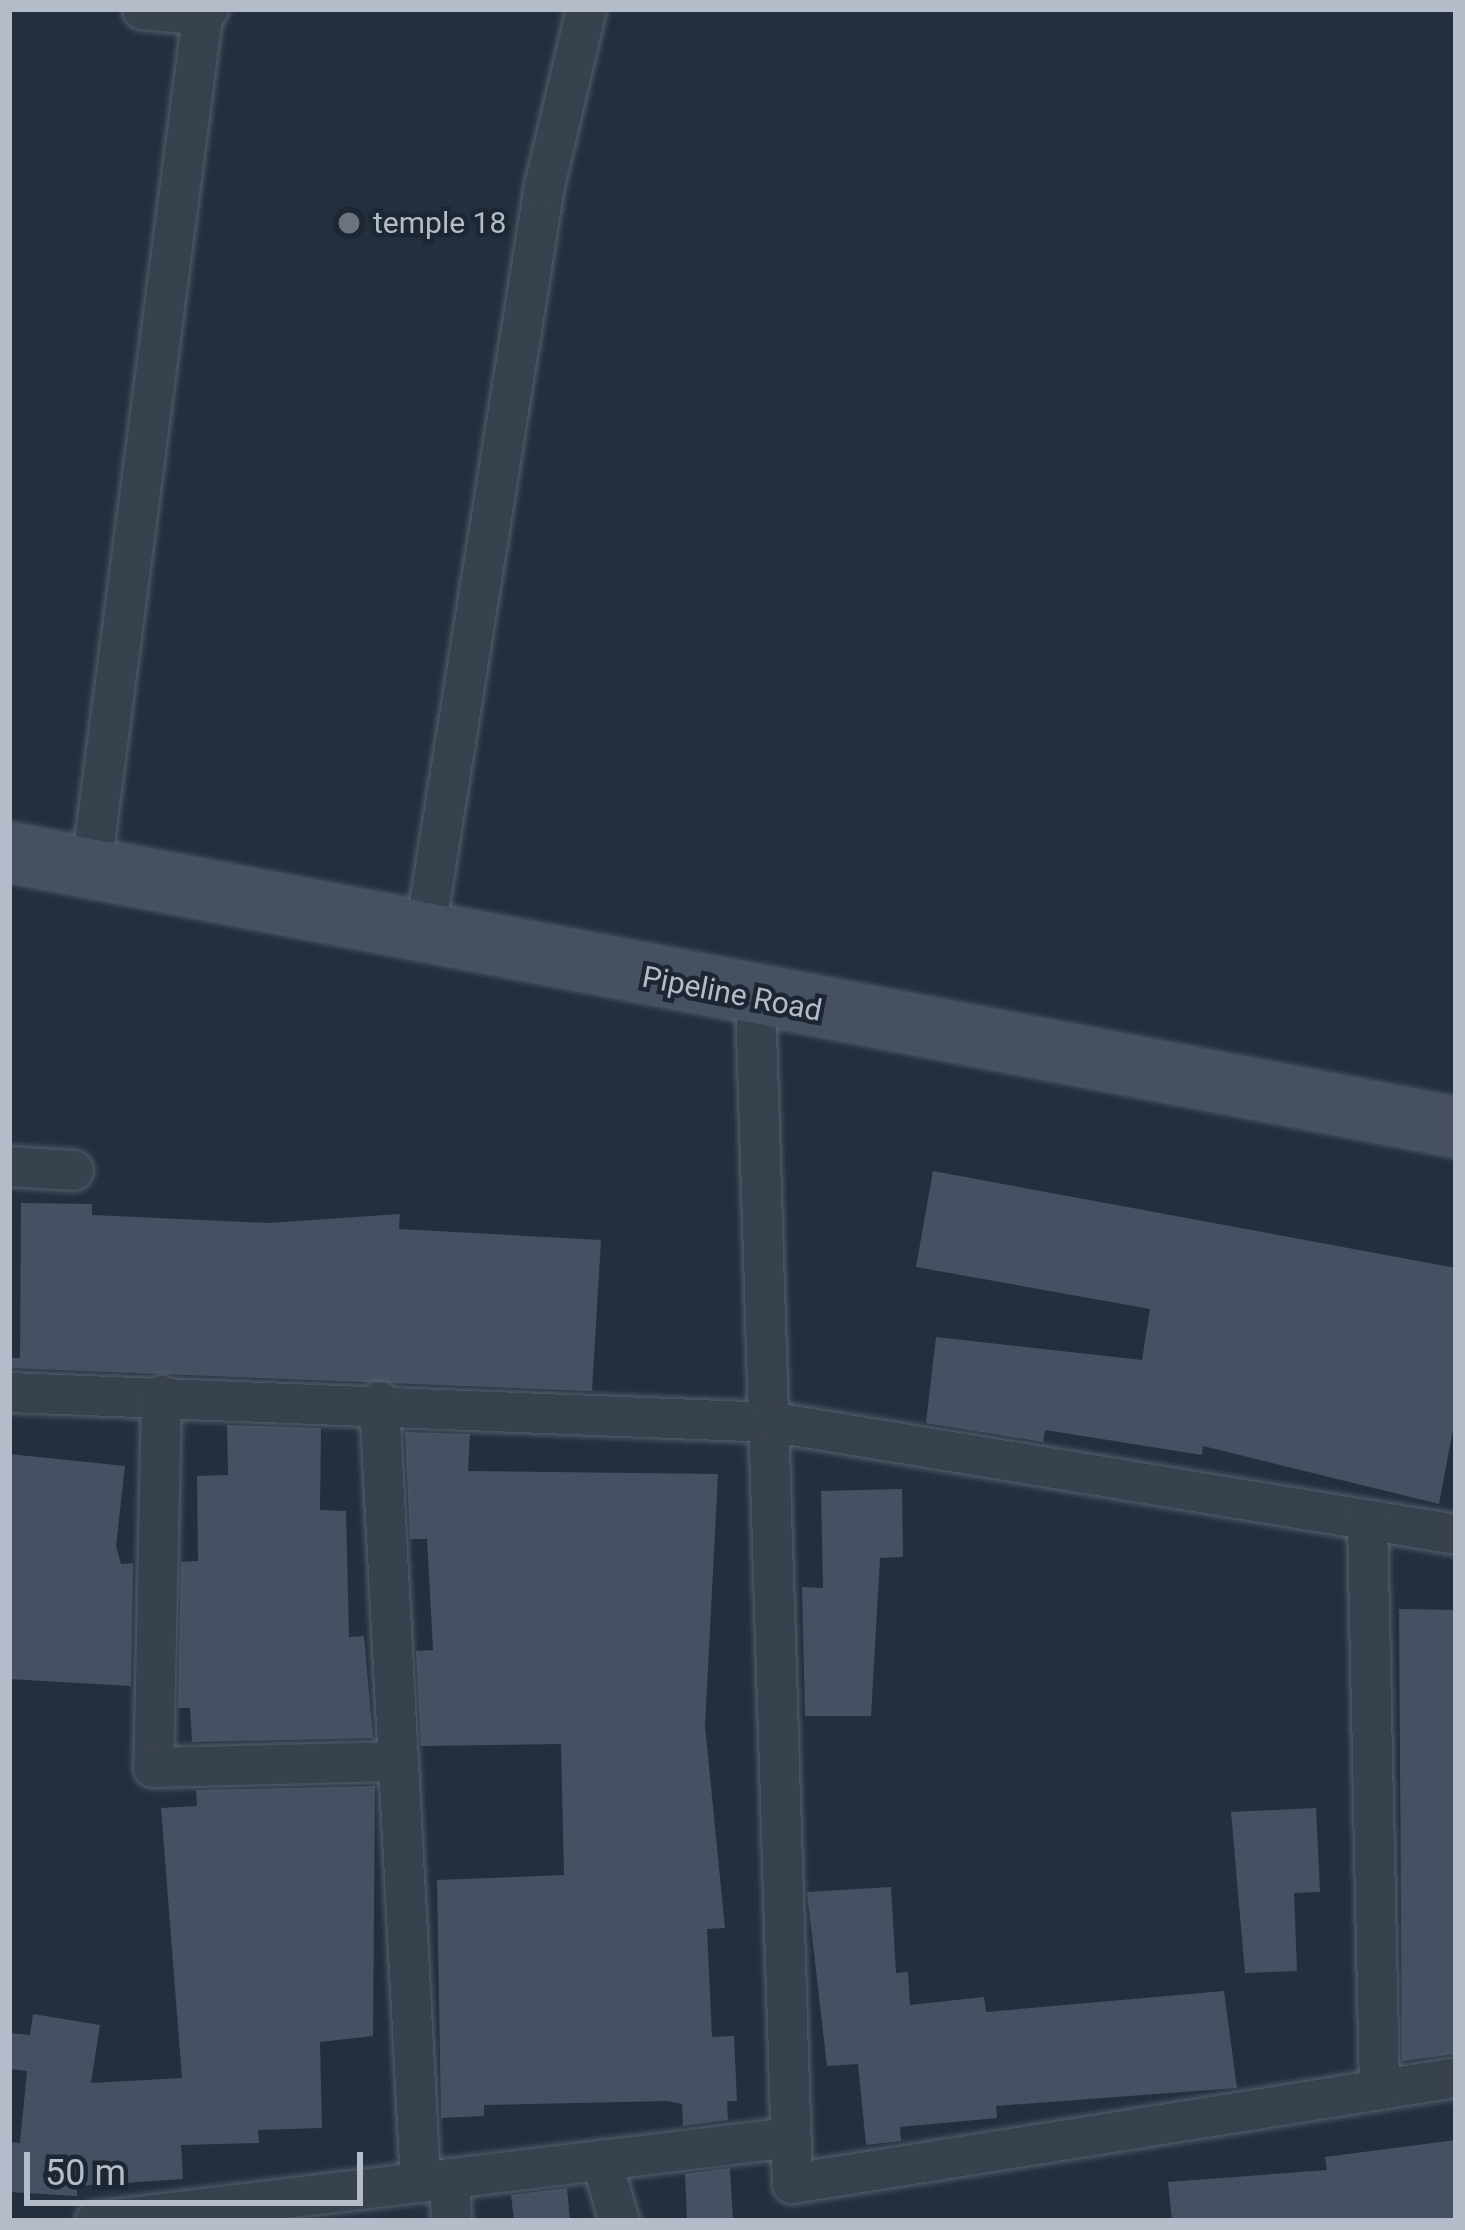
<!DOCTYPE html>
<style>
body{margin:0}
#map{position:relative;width:1465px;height:2230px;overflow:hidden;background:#242f3e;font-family:Roboto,sans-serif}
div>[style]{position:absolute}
.building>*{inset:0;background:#455162}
.roads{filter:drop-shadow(0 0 3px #565f6c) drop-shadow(0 0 3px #565f6c)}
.minor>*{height:39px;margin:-19.5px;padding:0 19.5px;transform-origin:19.5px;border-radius:19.5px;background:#38414e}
.secondary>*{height:57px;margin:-28.5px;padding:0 28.5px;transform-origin:28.5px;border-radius:28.5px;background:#465061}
.dots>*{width:33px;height:33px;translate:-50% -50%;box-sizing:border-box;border:6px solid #1d2633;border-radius:50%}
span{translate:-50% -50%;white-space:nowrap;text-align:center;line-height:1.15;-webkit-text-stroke:9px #1d2633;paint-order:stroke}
.poi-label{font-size:30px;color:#b4bcc9}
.left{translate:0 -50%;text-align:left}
.street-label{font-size:30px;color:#b4bcc9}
.frame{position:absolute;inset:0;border:12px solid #b4bcc9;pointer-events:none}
.scale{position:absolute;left:24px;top:2152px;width:339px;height:54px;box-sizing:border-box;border:6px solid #b4bcc9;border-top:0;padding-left:15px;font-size:36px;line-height:42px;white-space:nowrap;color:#b4bcc9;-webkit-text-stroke:9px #1d2633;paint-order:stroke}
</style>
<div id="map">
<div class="building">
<div style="clip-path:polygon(933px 1171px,1456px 1268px,1456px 1413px,1439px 1504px,1203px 1446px,1202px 1455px,1045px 1430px,1043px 1442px,926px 1423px,936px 1337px,1142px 1360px,1150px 1309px,916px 1267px)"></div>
<div style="clip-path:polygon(21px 1203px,92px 1204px,92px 1215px,269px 1223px,400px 1214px,399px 1229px,601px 1240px,592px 1391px,9px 1368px,9px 1358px,20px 1358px)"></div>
<div style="clip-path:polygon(227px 1425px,321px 1428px,320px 1510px,346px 1511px,349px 1637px,364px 1636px,373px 1738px,192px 1742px,190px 1708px,178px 1708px,181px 1562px,198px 1561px,197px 1476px,228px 1475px)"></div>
<div style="clip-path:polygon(405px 1432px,470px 1434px,468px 1471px,718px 1474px,705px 1726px,725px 1928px,707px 1929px,712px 2037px,734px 2036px,737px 2101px,727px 2101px,728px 2120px,683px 2126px,682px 2104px,668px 2101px,484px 2105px,484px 2116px,441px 2118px,437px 1880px,564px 1875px,561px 1744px,421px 1746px,416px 1651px,433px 1650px,427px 1539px,410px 1539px)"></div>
<div style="clip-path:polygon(9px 1454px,125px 1466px,116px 1546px,121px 1564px,133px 1563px,131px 1686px,9px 1679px)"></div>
<div style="clip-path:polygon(902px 1489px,903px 1557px,880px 1558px,871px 1716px,805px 1716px,802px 1587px,823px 1588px,821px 1491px)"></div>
<div style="clip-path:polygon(1399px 1609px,1456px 1610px,1456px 2054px,1402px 2061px)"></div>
<div style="clip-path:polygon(375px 1786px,373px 2036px,320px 2042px,322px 2128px,258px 2130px,259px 2143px,181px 2145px,183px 2179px,77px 2186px,77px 2196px,9px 2192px,9px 2142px,20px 2143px,27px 2071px,9px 2069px,9px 2033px,30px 2035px,33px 2014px,100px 2025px,91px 2083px,182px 2078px,161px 1808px,197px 1806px,196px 1790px)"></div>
<div style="clip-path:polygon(1316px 1808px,1320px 1892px,1294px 1893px,1297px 1971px,1245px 1973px,1231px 1812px)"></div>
<div style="clip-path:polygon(891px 1887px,896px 1973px,908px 1972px,910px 2005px,984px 1997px,986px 2012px,1224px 1991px,1237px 2088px,996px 2106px,997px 2118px,900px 2127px,901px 2141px,866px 2145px,858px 2064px,827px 2066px,807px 1892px)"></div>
<div style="clip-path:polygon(1456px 2140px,1456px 2221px,1172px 2221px,1168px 2182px,1327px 2170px,1325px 2157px)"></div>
<div style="clip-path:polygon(730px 2168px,733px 2221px,687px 2221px,685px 2174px)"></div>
<div style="clip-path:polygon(567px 2188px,570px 2221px,514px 2221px,511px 2195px)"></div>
</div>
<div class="roads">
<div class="minor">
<div style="left:142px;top:9px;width:60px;rotate:5.7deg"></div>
<div style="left:202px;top:15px;width:8px;rotate:-45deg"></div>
<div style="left:91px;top:865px;width:863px;rotate:-82.55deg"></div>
<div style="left:424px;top:935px;width:759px;rotate:-80.9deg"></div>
<div style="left:544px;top:186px;width:182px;rotate:-76.7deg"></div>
<div style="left:755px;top:1000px;width:1184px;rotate:88.21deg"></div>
<div style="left:792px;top:2183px;width:672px;rotate:-9.07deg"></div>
<div style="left:9px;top:1166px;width:64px;rotate:3.6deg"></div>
<div style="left:9px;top:1392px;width:766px;rotate:2.25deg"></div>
<div style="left:774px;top:1422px;width:691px;rotate:9.33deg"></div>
<div style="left:161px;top:1395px;width:372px;rotate:91.2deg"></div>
<div style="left:153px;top:1767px;width:245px;rotate:-1.4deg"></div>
<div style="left:379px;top:1401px;width:782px;rotate:86.99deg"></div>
<div style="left:1367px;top:1520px;width:569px;rotate:88.79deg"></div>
<div style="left:601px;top:2160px;width:64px;rotate:73.6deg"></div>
<div style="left:449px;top:2178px;width:43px;rotate:87.3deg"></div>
<div style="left:95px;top:2221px;width:700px;rotate:-6.89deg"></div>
</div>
<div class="secondary">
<div style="left:9px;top:852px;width:1473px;rotate:10.76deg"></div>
</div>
</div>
<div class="dots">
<div style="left:349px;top:223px;background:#6b7280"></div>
</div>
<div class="poi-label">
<span class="left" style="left:373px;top:223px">temple 18</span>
</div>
<div class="street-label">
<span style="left:732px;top:994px;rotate:11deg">Pipeline Road</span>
</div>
<div class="frame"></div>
<div class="scale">50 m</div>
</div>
